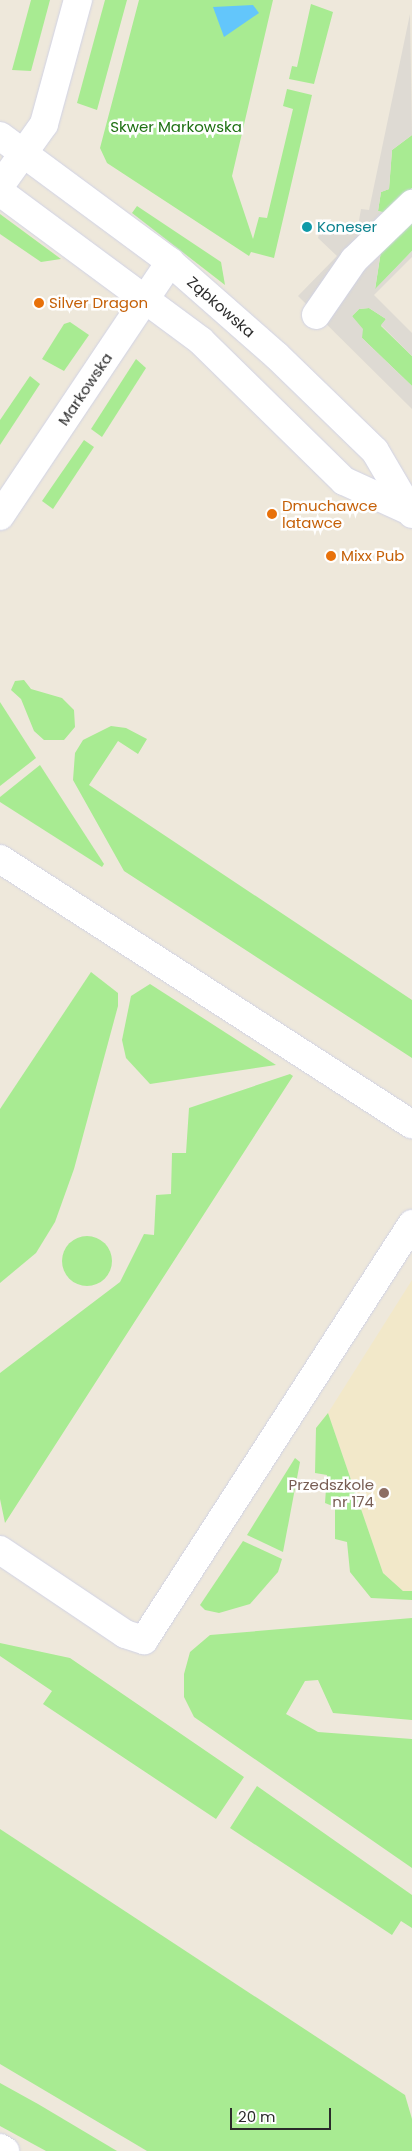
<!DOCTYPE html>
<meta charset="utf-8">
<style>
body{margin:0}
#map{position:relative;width:412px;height:2151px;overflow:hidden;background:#eee8db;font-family:Poppins,sans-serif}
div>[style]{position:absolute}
.education>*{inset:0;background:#f2e8c9}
.green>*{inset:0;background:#a8eb92}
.round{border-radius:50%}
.plaza>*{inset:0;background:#dedad3}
.water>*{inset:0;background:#63c6fb}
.roads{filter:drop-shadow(0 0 1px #d0d2e5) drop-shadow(0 0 1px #d0d2e5)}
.minor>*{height:28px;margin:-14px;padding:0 14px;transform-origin:14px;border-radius:14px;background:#fff}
.dots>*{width:14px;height:14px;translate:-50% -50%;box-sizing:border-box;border:2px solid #fff;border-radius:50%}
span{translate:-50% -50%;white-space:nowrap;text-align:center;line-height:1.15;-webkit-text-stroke:5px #fff;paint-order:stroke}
.park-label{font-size:15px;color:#1e7012}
.culture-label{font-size:15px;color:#0d838f}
.left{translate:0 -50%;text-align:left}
.food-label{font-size:15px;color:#c56008}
.street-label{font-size:15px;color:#2b2b2b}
.education-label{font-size:15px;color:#785e54}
.right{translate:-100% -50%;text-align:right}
.scale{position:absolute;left:230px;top:2108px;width:101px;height:22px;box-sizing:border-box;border:2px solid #2b2b2b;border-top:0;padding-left:6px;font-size:15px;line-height:18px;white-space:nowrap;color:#2b2b2b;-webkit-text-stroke:4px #fff;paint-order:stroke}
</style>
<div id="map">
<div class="education">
<div style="clip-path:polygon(412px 1280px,412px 1591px,403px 1591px,383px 1573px,328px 1413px)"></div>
</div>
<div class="green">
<div style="clip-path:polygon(31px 0,50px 0,31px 71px,12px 70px)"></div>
<div style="clip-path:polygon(105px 0,127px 0,97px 110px,77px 103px)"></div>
<div style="clip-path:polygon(139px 0,273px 0,232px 176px,253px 239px,259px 217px,267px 218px,293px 109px,283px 106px,287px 89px,312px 95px,274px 258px,251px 252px,249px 256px,107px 163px,100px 148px)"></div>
<div style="clip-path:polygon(311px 4px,333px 12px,314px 84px,289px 79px,292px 66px,297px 67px)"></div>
<div style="clip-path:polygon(412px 135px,412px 188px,386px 213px,378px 211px,381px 192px,389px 189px,392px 150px)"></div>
<div style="clip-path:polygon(137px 206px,221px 262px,225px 285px,132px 213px)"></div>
<div style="clip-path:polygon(0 214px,61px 259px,41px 262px,0 234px)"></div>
<div style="clip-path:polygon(412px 217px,412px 251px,375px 290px,381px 251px)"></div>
<div style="clip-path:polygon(369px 308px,386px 319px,381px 326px,412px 356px,412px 386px,362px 338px,352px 316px,359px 309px)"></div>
<div style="clip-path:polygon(70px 322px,89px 335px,64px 371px,42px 359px,64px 324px)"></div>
<div style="clip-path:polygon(136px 359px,146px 368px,102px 437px,91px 429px)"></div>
<div style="clip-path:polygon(30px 376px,40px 384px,0 445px,0 420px)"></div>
<div style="clip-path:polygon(84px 440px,94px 447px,53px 509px,42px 501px)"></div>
<div style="clip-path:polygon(24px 680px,31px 689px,62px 698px,74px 710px,75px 727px,64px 740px,44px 740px,34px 731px,21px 699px,11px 690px,15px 681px)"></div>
<div style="clip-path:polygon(0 702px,36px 758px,0 786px)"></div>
<div style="clip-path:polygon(111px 726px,126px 728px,147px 739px,138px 754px,118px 741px,89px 785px,412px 1000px,412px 1058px,124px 871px,73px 780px,75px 753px,83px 740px)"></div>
<div style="clip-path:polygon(40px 765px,104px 864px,102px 867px,0 802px,0 797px)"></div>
<div style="clip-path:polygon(91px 972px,118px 993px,118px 1006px,74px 1169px,55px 1222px,36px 1253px,0 1283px,0 1109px)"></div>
<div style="clip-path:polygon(150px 984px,276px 1065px,150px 1084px,126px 1058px,122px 1040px,131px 996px)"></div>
<div style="clip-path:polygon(290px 1074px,293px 1076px,5px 1523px,0 1499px,0 1373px,120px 1282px,144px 1234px,154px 1235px,156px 1195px,171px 1194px,172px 1153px,186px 1153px,189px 1108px)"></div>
<div class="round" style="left:62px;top:1236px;width:50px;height:50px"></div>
<div style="clip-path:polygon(328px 1413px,383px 1573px,403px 1591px,412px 1591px,412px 1600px,371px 1598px,350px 1572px,347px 1542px,335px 1539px,335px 1507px,325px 1503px,327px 1475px,315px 1473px,316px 1428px)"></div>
<div style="clip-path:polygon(295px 1458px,300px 1462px,283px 1552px,247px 1535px)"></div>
<div style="clip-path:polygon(243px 1541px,282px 1559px,278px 1572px,250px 1604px,219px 1613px,205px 1610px,200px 1605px)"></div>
<div style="clip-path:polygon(412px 1618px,412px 1720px,333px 1713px,318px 1680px,305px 1681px,286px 1714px,318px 1732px,412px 1739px,412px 1868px,194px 1717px,184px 1697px,184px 1674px,190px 1652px,210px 1635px)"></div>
<div style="clip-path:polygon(0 1643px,70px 1658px,244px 1777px,216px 1819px,43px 1704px,52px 1691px,0 1656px)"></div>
<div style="clip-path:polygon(257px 1786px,412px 1895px,412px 1928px,401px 1921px,392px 1935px,230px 1828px)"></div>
<div style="clip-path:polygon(0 1829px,405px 2095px,412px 2119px,412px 2151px,147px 2151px,0 2064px)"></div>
<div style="clip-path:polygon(0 2083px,38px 2104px,117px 2151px,46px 2151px,0 2126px)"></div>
</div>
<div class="plaza">
<div style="clip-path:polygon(410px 14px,412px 135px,392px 150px,389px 189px,381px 192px,378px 211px,386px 213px,412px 188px,412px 217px,381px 251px,375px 289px,412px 251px,412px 257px,374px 295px,412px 333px,412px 356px,381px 325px,386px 319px,369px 308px,359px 309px,352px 316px,363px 329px,362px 338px,412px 386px,412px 409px,298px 296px,337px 256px,318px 238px,320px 230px,344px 235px,358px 226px,361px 209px,369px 210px)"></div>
</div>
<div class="water">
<div style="clip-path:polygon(253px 5px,259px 13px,224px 37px,213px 7px)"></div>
</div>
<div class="roads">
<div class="minor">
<div style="left:0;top:136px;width:212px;rotate:36.5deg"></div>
<div style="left:170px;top:262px;width:142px;rotate:41.3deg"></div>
<div style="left:277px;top:356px;width:136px;rotate:44.1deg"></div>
<div style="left:375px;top:451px;width:73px;rotate:59.6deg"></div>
<div style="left:0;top:186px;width:76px;rotate:-54.6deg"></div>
<div style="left:44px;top:124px;width:129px;rotate:-74.7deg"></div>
<div style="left:0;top:192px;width:250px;rotate:36.5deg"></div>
<div style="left:201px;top:341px;width:200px;rotate:44.4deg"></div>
<div style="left:344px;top:481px;width:70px;rotate:24.4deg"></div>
<div style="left:316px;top:315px;width:67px;rotate:-55.4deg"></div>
<div style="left:354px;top:260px;width:81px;rotate:-44deg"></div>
<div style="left:0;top:516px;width:306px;rotate:-56.2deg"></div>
<div style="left:0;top:859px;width:490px;rotate:32.8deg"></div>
<div style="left:0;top:1550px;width:151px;rotate:33.9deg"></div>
<div style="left:125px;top:1634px;width:20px;rotate:18deg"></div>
<div style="left:144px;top:1640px;width:495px;rotate:-57.2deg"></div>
<div style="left:0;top:2148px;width:6px;rotate:31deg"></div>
</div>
</div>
<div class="dots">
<div style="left:307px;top:227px;background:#0f9aa8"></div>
<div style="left:39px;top:303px;background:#e8710a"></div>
<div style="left:272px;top:514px;background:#e8710a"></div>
<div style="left:331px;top:556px;background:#e8710a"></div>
<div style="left:384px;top:1493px;background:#8d6e63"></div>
</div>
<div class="park-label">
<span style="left:176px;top:127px">Skwer Markowska</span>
</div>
<div class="culture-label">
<span class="left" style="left:317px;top:227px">Koneser</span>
</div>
<div class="food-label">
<span class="left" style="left:49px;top:303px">Silver Dragon</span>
<span class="left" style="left:282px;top:514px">Dmuchawce<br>latawce</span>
<span class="left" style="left:341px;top:556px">Mixx Pub</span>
</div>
<div class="street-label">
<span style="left:221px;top:307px;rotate:41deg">Ząbkowska</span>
<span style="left:85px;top:389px;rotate:-56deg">Markowska</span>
</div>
<div class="education-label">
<span class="right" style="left:374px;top:1493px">Przedszkole<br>nr 174</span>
</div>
<div class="scale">20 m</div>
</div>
